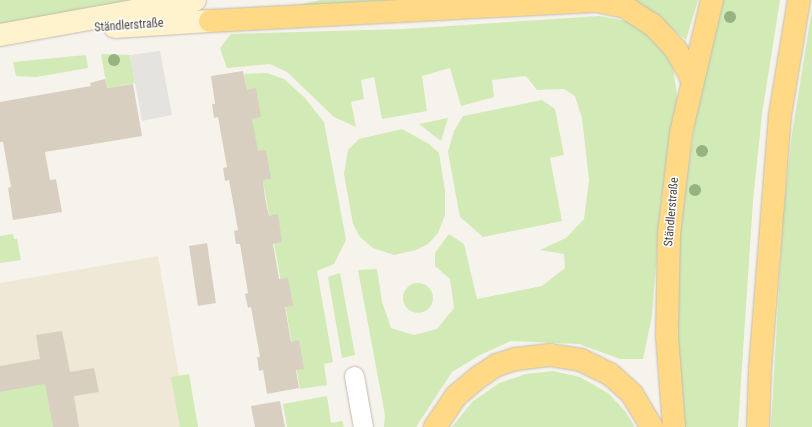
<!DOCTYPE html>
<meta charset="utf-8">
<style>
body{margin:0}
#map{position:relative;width:812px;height:427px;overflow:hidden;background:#f6f3ec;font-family:"Roboto Condensed",sans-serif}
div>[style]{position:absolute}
.education>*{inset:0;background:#efe8d6}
.green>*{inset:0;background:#d2eab5}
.round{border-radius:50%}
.parking>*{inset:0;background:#e5e3e0}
.building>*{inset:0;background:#d8cfc1}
.roads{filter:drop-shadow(0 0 1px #c2bbae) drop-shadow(0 0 1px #c2bbae)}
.minor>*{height:19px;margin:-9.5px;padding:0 9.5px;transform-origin:9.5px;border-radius:9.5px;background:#fff}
.secondary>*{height:22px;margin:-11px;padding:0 11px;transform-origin:11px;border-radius:11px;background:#fff3cd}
.trunk>*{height:22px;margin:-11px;padding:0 11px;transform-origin:11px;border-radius:11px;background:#ffd985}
.trees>*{width:12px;height:12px;margin:-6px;border-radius:50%;background:#97b381}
span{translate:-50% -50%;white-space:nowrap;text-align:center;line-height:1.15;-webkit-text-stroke:3px #fff;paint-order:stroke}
.street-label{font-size:12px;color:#4b4439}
</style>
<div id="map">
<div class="education">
<div style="clip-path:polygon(158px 256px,188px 427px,0 427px,0 283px)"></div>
</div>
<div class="green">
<div style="clip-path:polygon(0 0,157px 0,0 28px)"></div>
<div style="clip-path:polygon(320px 0,476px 0,277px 10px)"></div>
<div style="clip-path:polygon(630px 0,698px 0,686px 40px,660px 19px)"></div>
<div style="clip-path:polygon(723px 0,780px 0,762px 114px,753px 201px,738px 427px,685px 427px,677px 335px,679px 233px,701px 81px)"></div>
<div style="clip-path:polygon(812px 8px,812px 427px,771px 427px,783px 217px,792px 134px)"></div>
<div style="clip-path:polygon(599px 16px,632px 22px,653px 39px,672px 62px,678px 101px,661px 199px,652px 316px,643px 359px,620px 359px,579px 344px,511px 341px,480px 355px,452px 372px,416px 427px,384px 427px,385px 415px,358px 270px,377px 269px,382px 302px,391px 328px,414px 335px,437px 329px,454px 308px,450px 279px,435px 266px,435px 253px,449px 234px,464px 244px,477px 299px,542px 286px,565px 268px,564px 254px,540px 250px,566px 238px,584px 219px,589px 180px,582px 118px,575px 96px,564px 89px,537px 90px,526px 76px,492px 80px,494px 97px,461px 106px,450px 68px,422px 76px,427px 111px,382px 119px,374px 77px,361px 80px,364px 99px,351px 102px,356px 127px,334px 117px,287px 72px,270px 64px,227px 68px,220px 48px,231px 34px,403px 29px)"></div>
<div style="clip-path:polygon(101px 54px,130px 55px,135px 83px,107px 88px)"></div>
<div style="clip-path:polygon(86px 55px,88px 68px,36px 77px,16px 76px,13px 62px)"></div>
<div style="clip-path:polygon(267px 73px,284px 79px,304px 97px,324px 122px,346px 240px,334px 264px,317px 271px,333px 362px,324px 364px,327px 385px,300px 389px,244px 74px)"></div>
<div style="clip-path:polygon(542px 100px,555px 109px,564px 155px,550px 158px,562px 221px,483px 237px,460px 217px,448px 152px,454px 131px,463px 116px)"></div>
<div style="clip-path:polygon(448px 118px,441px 141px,419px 124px)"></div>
<div style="clip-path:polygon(402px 129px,429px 144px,439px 153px,445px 191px,445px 215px,438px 233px,428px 244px,416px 250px,394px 255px,373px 248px,360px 237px,353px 224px,344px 174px,348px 150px,359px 139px)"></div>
<div style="clip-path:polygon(13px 234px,14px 239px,17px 239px,21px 260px,0 263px,0 236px)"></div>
<div style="clip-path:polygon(340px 273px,355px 355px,342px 358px,328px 277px)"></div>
<div class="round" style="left:403px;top:283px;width:30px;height:30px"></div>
<div style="clip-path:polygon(553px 371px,580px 377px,608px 393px,625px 411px,635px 427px,452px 427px,472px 402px,499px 383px,526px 374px)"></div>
<div style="clip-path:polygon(189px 374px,198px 427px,180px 427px,171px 377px)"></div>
<div style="clip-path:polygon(45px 384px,53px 427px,0 427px,0 392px)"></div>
<div style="clip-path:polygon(327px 396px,331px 423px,342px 421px,344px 427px,287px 427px,283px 404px)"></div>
</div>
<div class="parking">
<div style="clip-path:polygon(160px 51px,172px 115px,142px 121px,130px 55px)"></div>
</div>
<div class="building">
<div style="clip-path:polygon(243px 71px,247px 90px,256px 88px,261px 117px,252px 119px,255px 134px,258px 151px,266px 150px,271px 179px,263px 180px,265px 198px,269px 216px,278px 214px,282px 242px,273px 244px,276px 261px,279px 279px,288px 278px,293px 306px,285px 307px,291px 342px,299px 340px,304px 369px,296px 370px,299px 388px,267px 394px,263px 370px,259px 371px,257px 357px,260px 357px,251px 307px,248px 308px,245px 294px,248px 293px,240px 244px,236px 244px,234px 231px,238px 230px,229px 180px,225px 181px,223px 168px,227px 167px,218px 117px,214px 118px,212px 104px,215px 104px,211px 76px)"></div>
<div style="clip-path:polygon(105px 79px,107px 88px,133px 84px,142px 136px,45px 152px,50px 180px,56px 179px,62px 212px,13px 220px,8px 188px,11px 187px,3px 142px,0 142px,0 102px,91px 86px,90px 83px)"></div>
<div style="clip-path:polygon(207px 243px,216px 303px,198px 306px,189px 246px)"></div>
<div style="clip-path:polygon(62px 331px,70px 372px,94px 368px,99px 392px,74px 396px,79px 427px,53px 427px,45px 384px,0 392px,0 366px,40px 359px,36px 335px)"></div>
<div style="clip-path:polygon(280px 401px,285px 427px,255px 427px,251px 406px)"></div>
</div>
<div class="roads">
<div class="minor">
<div style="left:354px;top:376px;width:52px;rotate:80deg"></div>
</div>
<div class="secondary">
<div style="left:115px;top:27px;width:95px;rotate:-3.6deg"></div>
<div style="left:0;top:35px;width:198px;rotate:-10.2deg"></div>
</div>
<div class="trunk">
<div style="left:210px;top:21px;width:388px;rotate:-3deg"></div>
<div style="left:597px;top:1px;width:29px;rotate:12deg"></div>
<div style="left:625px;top:7px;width:33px;rotate:33deg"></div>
<div style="left:653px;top:25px;width:34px;rotate:47deg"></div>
<div style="left:676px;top:50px;width:33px;rotate:61deg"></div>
<div style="left:435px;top:427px;width:37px;rotate:-56deg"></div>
<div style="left:456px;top:396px;width:31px;rotate:-40deg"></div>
<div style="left:480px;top:376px;width:20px;rotate:-33deg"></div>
<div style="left:497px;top:365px;width:20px;rotate:-18deg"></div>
<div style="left:516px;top:359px;width:34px;rotate:-7deg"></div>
<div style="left:550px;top:355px;width:31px;rotate:9deg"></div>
<div style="left:581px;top:360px;width:32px;rotate:26deg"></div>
<div style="left:610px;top:374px;width:30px;rotate:42deg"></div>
<div style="left:632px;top:394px;width:39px;rotate:59deg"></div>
<div style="left:674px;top:427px;width:90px;rotate:-94.4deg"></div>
<div style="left:667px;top:337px;width:103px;rotate:-88.9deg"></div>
<div style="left:669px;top:234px;width:102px;rotate:-83.2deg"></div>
<div style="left:681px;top:133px;width:137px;rotate:-76.9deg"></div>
<div style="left:758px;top:427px;width:58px;rotate:-88deg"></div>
<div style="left:760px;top:369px;width:255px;rotate:-85.5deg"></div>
<div style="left:780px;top:115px;width:117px;rotate:-80.6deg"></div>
</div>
</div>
<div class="trees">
<div style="left:730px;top:17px"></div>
<div style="left:114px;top:60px"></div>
<div style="left:702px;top:151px"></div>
<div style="left:695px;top:190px"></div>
</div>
<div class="street-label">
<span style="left:129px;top:26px;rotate:-4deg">Ständlerstraße</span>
<span style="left:672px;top:212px;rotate:-85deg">Ständlerstraße</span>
</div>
</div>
